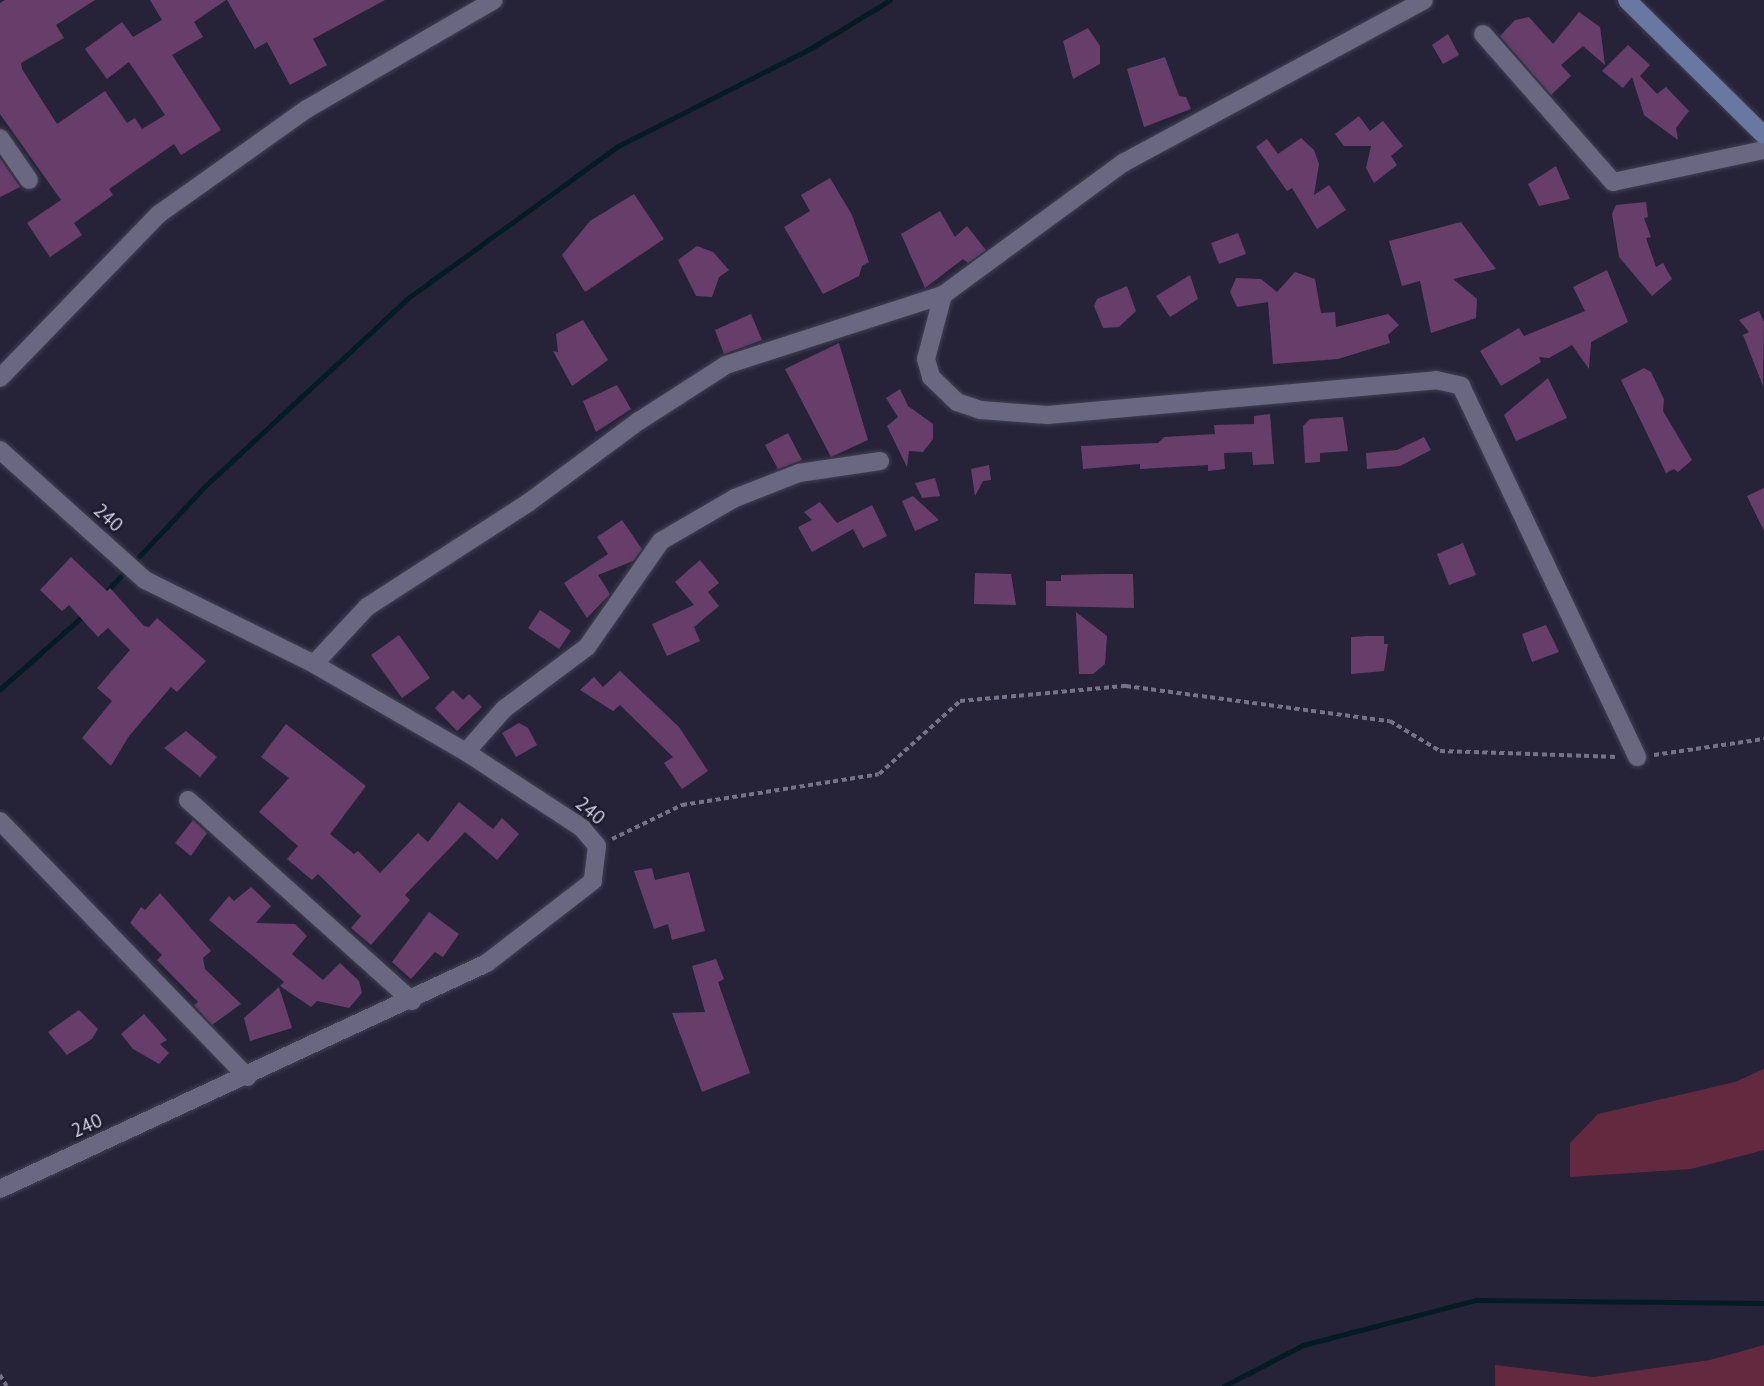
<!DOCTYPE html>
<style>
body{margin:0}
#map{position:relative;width:1764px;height:1386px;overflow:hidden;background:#262339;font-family:"PT Sans",sans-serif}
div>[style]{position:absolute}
.green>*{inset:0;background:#632a3f}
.stream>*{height:5px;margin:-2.5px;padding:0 2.5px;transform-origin:2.5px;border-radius:2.5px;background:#031c24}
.building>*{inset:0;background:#673e6a}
.path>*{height:3.5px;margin-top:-1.75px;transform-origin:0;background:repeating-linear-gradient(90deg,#757386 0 5px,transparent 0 8.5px)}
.roads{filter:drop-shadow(0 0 2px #434052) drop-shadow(0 0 2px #434052)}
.street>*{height:18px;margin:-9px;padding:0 9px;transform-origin:9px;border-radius:9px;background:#6a6780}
.secondary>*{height:18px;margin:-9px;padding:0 9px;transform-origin:9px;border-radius:9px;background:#6978a1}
span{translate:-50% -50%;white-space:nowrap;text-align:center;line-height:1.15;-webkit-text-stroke:5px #1d1a2f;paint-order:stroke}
.street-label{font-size:19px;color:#d5d4e2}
</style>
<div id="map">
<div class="green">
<div style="clip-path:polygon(1764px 1069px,1764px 1150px,1691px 1169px,1570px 1177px,1570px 1143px,1598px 1114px,1735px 1082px)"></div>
<div style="clip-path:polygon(1764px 1345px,1764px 1386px,1495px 1386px,1495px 1365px,1594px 1377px,1710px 1360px)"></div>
</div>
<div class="stream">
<div style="left:103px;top:595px;width:149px;rotate:-46.9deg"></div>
<div style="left:205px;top:486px;width:277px;rotate:-42.8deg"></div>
<div style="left:408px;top:298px;width:259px;rotate:-35.9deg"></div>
<div style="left:618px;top:146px;width:219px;rotate:-26.9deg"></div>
<div style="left:813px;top:47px;width:90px;rotate:-31.4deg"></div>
<div style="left:0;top:689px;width:112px;rotate:-41.4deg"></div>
<div style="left:1224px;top:1386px;width:89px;rotate:-27.4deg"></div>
<div style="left:1303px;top:1345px;width:179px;rotate:-14.6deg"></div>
<div style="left:1476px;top:1300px;width:288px;rotate:0.6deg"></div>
</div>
<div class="building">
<div style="clip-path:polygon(5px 0,95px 0,56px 25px,64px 38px,21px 63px,22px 69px,57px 124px,105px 91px,127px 123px,135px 118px,142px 129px,165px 115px,129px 62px,107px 79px,85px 49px,122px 22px,133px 37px,162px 20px,150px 0,226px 0,194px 22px,203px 37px,172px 55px,221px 130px,181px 155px,174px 144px,109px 189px,113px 195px,74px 223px,82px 235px,50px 257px,27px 223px,61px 200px,0 114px,0 3px)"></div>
<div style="clip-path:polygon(227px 0,385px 0,313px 39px,327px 65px,290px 85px,267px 42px,255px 49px)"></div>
<div style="clip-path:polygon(1579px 12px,1600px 27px,1605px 65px,1583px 46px,1561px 65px,1571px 76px,1551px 95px,1500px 36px,1515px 20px,1529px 17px,1553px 44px)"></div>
<div style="clip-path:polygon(1088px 28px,1100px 46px,1100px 64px,1073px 79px,1063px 41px)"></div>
<div style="clip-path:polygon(1448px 34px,1459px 55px,1443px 64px,1432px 45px)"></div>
<div style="clip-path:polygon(1628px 45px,1650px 65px,1640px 76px,1657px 94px,1666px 87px,1689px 111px,1676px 128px,1678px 140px,1644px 115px,1632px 77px,1623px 88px,1602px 71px)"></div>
<div style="clip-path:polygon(1165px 57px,1179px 96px,1186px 97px,1191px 109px,1144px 127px,1127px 69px)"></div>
<div style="clip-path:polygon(1359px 116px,1370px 131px,1383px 121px,1403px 146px,1391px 156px,1397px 165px,1374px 183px,1366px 168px,1371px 146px,1344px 146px,1335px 134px)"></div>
<div style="clip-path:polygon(1301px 138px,1314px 150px,1319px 164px,1314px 195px,1329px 185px,1346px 210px,1317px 229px,1292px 188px,1287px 191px,1256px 147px,1267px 139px,1278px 154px)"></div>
<div style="clip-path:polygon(0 158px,20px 187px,0 197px)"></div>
<div style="clip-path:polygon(1556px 166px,1570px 199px,1539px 206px,1528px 184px)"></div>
<div style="clip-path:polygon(830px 178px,852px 215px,869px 262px,862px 266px,859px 276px,823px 294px,784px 227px,810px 211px,801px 195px)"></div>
<div style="clip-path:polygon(634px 194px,664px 239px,585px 292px,562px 255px,590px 221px)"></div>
<div style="clip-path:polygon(1646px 202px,1648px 217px,1644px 218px,1651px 237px,1646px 238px,1656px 267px,1663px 263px,1672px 279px,1652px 296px,1619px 257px,1612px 214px,1616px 205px)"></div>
<div style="clip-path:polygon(940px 211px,955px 237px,967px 226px,986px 250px,968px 263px,963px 259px,925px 288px,901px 234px)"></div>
<div style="clip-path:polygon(1461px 222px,1496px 269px,1453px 279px,1477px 299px,1476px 318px,1431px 333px,1420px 281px,1402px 286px,1389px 241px)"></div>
<div style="clip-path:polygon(1238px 233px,1246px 254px,1219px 264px,1211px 243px)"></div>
<div style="clip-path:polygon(697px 246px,713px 252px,729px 270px,719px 277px,712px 297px,696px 296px,678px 260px)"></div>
<div style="clip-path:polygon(1607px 270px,1628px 322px,1591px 342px,1589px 369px,1572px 345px,1549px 358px,1539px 357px,1541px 362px,1501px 386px,1480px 351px,1519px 328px,1524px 336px,1585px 311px,1573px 287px)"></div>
<div style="clip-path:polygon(1295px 272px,1315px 279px,1321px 313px,1335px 312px,1336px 327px,1388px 314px,1399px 325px,1388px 335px,1390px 343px,1338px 359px,1273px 364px,1268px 302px,1237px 307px,1230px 292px,1236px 278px,1261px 279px,1277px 292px)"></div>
<div style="clip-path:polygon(1190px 275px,1198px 299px,1170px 317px,1156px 296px)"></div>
<div style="clip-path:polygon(1127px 286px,1136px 311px,1119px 327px,1103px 328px,1094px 306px,1097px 299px)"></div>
<div style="clip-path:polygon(1759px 311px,1764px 322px,1763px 386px,1743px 335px,1749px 332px,1739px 320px)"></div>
<div style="clip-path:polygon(751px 314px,762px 340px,724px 354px,715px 330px)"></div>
<div style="clip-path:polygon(583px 320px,608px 360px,572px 386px,553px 351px,558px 352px,556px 334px)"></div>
<div style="clip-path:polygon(839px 343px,868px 440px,831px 457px,785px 369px)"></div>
<div style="clip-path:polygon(1644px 368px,1651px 372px,1664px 399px,1663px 411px,1692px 460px,1678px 472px,1674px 469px,1666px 473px,1621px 380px)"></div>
<div style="clip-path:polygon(1548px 378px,1567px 418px,1516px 441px,1504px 415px)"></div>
<div style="clip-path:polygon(617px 385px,631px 409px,596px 432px,583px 401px)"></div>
<div style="clip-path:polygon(900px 389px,908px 406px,933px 424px,933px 439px,923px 452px,909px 451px,907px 467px,887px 426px,898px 417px,886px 398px)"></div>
<div style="clip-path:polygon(1270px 414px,1274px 464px,1253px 465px,1252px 452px,1224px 453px,1225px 469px,1208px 471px,1208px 465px,1140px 469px,1140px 464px,1083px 469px,1081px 446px,1158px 443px,1164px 437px,1215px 434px,1214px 425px,1254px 424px,1254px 416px)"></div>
<div style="clip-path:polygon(1343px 417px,1348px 451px,1320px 453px,1320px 462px,1305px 463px,1303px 426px,1310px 419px)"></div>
<div style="clip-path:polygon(788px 433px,802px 460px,778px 469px,765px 445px)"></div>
<div style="clip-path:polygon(1424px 437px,1431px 450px,1400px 466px,1367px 469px,1366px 453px,1397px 450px)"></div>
<div style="clip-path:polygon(989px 465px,991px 480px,983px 481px,975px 496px,971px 469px)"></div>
<div style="clip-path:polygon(935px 478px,940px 496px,922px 498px,915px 483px)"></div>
<div style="clip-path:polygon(1764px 488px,1764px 531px,1747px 496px)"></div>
<div style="clip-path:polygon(913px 496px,939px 520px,915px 531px,902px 501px)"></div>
<div style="clip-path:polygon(820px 502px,837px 523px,872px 505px,887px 536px,863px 548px,853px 529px,812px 552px,798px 527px,812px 520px,804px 512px)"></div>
<div style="clip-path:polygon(622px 520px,642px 549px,633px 561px,598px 575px,610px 594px,587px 618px,564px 583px,608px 554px,597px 537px)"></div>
<div style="clip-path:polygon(1463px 543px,1476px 575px,1449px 585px,1437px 554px)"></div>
<div style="clip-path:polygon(71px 557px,107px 591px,110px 588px,144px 626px,149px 627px,157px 618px,206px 661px,177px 692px,171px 687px,129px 736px,111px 766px,82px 738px,112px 701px,97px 688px,130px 650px,108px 628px,98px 637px,69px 605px,62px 611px,40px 590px)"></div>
<div style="clip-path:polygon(700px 560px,719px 583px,708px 592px,719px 606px,694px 627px,700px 641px,667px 656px,652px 624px,694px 605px,675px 582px)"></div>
<div style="clip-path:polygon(975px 573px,1011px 574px,1016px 605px,974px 604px)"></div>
<div style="clip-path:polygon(1104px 574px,1133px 574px,1134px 608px,1046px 606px,1046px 581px,1061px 581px,1061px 575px)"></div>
<div style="clip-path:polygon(540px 610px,571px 631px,559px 649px,528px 628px)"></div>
<div style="clip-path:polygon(1076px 612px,1107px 636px,1105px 664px,1093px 674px,1079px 674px)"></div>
<div style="clip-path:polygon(1546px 625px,1559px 652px,1532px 662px,1522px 634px)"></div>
<div style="clip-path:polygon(399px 635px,430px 678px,402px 698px,371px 655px)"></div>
<div style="clip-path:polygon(1368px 636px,1384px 636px,1384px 644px,1388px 644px,1384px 671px,1351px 674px,1351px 637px)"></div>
<div style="clip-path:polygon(620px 671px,679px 727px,708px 771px,682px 789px,664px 763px,673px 757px,620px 705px,613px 711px,580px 690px,594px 677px,603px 687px)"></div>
<div style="clip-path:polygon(453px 690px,463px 700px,469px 694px,482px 707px,457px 731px,435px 708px)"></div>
<div style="clip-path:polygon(519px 723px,528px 728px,537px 745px,516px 757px,502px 733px)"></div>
<div style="clip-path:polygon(286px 724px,366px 786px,330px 834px,354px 854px,358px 851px,380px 873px,418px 833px,428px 842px,459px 802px,493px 829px,502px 818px,519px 834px,497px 860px,465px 832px,405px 895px,410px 900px,371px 945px,351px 928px,361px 916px,318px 874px,312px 880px,287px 859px,298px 846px,259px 812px,289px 778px,261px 757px)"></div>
<div style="clip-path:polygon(186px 731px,217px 757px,200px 777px,164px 748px)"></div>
<div style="clip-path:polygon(193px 820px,207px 833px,191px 856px,175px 843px)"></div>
<div style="clip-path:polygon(652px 868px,655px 880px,689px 872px,705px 931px,672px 940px,668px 924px,654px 929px,634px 871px)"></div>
<div style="clip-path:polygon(251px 887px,271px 906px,256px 923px,295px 924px,307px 936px,292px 954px,323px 980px,340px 963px,359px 981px,362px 993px,349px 1008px,317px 1001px,311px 1007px,280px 986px,284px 982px,209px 920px,229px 896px,234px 901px)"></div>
<div style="clip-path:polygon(160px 893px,211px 951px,203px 958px,205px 969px,241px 1004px,212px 1025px,194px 1005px,198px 1002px,157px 960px,162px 955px,130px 923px,141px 907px,145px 910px)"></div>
<div style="clip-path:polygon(429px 912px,459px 934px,443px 957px,435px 952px,411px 979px,392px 962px)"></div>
<div style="clip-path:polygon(716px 959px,724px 979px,718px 982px,750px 1073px,702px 1092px,672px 1013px,705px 1012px,692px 966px)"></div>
<div style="clip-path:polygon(279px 987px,292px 1028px,250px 1041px,244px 1018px)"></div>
<div style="clip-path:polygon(79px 1010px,98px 1029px,92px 1039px,67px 1055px,48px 1032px)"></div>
<div style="clip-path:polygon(144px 1014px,167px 1040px,160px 1044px,169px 1053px,159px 1064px,133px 1049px,121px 1034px)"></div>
</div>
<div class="path">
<div style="left:1654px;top:755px;width:111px;rotate:-8.3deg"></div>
<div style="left:612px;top:839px;width:78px;rotate:-25.9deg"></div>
<div style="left:682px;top:805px;width:199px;rotate:-8.9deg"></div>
<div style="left:879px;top:774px;width:109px;rotate:-42deg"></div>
<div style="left:960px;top:701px;width:167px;rotate:-5.2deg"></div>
<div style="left:1126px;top:686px;width:266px;rotate:7.6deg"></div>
<div style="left:1390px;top:721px;width:58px;rotate:31deg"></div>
<div style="left:1440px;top:751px;width:178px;rotate:1.9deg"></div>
<div style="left:0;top:1375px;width:13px;rotate:58deg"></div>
</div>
<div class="roads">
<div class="street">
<div style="left:1483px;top:34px;width:197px;rotate:48.7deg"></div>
<div style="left:1613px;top:182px;width:154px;rotate:-12deg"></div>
<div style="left:0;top:138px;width:51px;rotate:55.4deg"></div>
<div style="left:943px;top:295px;width:66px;rotate:104.9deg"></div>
<div style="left:926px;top:359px;width:19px;rotate:74deg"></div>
<div style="left:931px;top:377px;width:36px;rotate:44deg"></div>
<div style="left:957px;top:402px;width:24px;rotate:19deg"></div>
<div style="left:980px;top:410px;width:67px;rotate:4.3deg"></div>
<div style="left:1047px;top:415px;width:391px;rotate:-5.1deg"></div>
<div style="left:1436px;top:380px;width:26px;rotate:13deg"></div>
<div style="left:1461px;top:386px;width:411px;rotate:64.6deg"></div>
<div style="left:0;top:378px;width:228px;rotate:-45.9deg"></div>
<div style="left:159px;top:214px;width:181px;rotate:-35.4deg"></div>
<div style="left:307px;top:109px;width:216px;rotate:-30.2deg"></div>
<div style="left:0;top:450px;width:195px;rotate:41.9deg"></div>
<div style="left:145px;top:580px;width:189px;rotate:26.4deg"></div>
<div style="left:314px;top:664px;width:176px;rotate:30.1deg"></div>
<div style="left:466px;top:752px;width:139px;rotate:33.2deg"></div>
<div style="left:582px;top:828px;width:23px;rotate:50deg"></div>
<div style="left:597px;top:846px;width:35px;rotate:97deg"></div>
<div style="left:593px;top:881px;width:134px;rotate:142.3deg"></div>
<div style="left:487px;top:963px;width:537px;rotate:155.11deg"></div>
<div style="left:314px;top:664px;width:78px;rotate:-47.1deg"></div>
<div style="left:367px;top:607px;width:192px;rotate:-32.9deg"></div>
<div style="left:528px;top:503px;width:138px;rotate:-36.5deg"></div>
<div style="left:639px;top:421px;width:103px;rotate:-32.8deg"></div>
<div style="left:726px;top:365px;width:228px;rotate:-17.9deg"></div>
<div style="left:943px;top:295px;width:223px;rotate:-36.3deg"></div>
<div style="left:1123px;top:163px;width:342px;rotate:-28.4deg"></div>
<div style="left:466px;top:752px;width:57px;rotate:-48.5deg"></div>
<div style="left:504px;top:709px;width:104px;rotate:-36.8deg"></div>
<div style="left:587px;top:647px;width:129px;rotate:-55.1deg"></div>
<div style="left:661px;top:541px;width:86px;rotate:-30.2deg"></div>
<div style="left:735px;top:498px;width:69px;rotate:-21.3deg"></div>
<div style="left:799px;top:473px;width:82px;rotate:-8.4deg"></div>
<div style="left:188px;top:800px;width:301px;rotate:41.9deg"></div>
<div style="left:0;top:821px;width:356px;rotate:46deg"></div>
</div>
<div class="secondary">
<div style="left:1627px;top:0;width:192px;rotate:44.6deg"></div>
</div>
</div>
<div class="street-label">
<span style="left:108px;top:518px;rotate:42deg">240</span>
<span style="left:590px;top:811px;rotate:40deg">240</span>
<span style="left:87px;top:1126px;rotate:-24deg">240</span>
</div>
</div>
